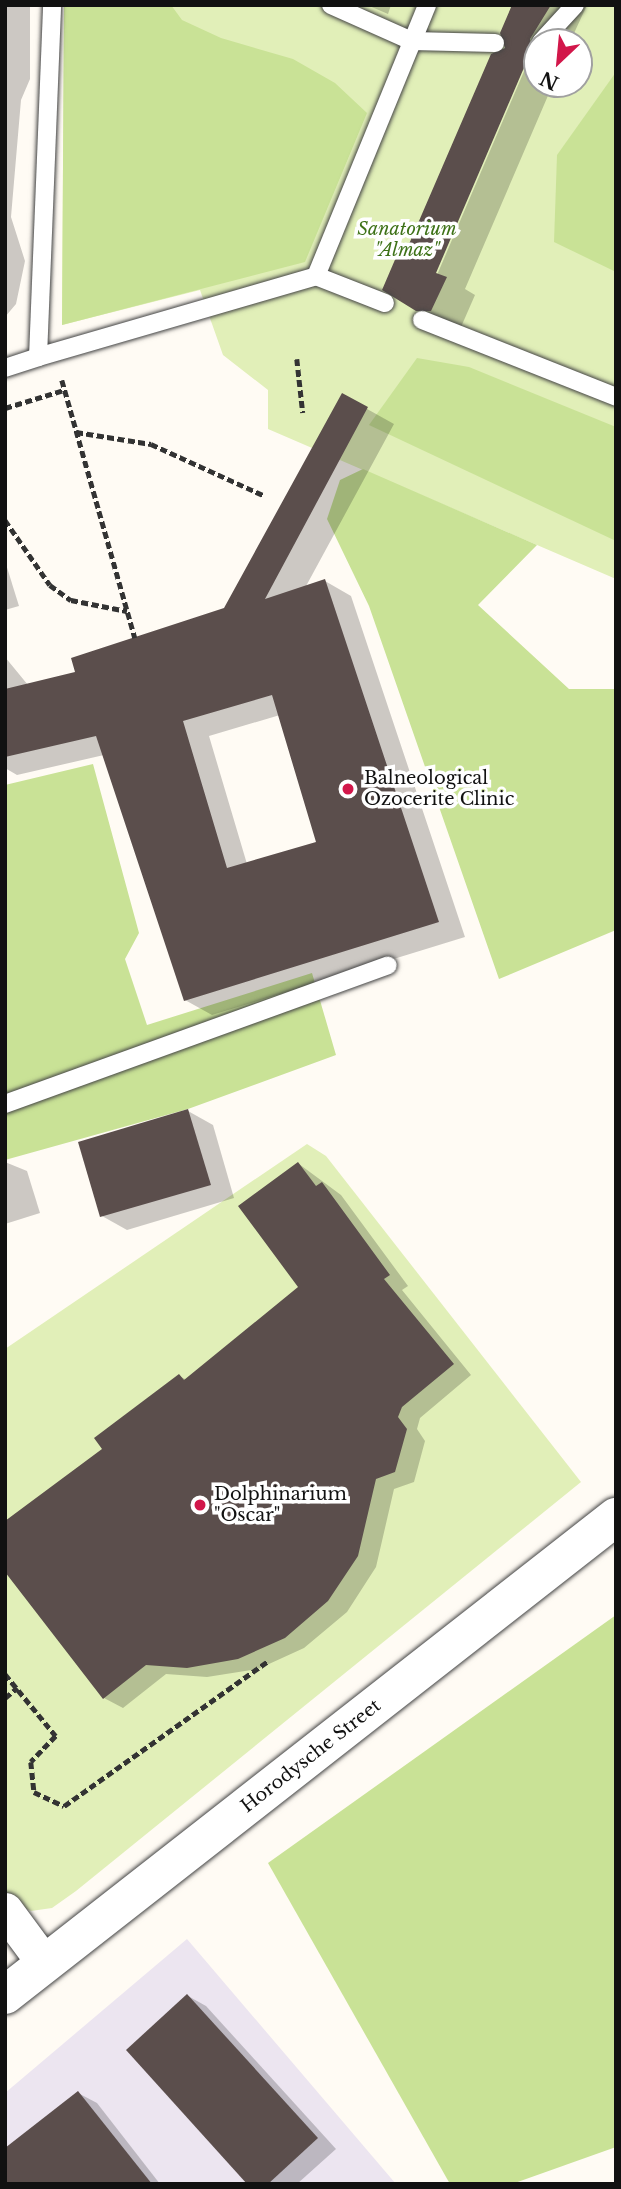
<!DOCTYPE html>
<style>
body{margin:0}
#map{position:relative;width:621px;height:2189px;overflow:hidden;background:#fffbf4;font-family:"Libre Baskerville",serif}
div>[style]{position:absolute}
.industrial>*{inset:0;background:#ece5f0}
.green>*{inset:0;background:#e1efb8}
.forest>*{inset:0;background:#c9e296}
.shadow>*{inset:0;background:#0003}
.building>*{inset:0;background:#5b4e4c}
.path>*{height:4.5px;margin-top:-2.25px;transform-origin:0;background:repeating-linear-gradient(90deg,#333 0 7px,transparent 0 10.5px)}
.roads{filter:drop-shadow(0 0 2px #444) drop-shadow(0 0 2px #444)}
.service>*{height:18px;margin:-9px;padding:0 9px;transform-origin:9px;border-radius:9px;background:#fff}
.minor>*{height:35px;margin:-17.5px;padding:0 17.5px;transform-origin:17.5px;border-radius:17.5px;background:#fff}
.tertiary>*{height:38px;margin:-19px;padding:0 19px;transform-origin:19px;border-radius:19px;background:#fff}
.dots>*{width:19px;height:19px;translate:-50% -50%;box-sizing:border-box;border:4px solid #fff;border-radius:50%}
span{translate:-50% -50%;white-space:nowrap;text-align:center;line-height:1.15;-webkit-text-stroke:7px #fff;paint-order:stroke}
.park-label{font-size:18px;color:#3e7218;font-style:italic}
.poi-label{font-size:18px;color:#111}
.left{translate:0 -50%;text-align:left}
.street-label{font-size:18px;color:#111}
.frame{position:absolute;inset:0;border:7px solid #111;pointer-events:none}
.north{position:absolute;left:523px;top:28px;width:70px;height:70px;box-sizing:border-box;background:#fff;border:2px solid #a0a0a0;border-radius:50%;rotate:206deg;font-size:19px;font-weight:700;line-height:28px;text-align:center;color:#111}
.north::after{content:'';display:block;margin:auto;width:24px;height:32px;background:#d2174a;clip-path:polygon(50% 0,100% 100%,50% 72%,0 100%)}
</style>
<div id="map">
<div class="industrial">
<div style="clip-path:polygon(187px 1939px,396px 2184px,5px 2184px,5px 2093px)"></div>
</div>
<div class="green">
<div style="clip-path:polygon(evenodd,64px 5px,616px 5px,616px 579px,268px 429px,268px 390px,223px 355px,200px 290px,62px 325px,64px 5px,537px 42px,579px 42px,579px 84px,537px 84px,537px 42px)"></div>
<div style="clip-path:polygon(307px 1144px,326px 1156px,581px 1482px,76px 1891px,52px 1908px,31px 1911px,5px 1899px,5px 1349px)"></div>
</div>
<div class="forest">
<div style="clip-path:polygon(64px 5px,171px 5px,182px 20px,221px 38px,293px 59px,335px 83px,367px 113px,305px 262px,62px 325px)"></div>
<div style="clip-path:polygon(616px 72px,616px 272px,554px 242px,557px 155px)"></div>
<div style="clip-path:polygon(417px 358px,469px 367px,616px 427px,616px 541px,369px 425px)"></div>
<div style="clip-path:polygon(363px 469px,537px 545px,478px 605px,569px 689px,616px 689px,616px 930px,499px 979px,369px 606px,327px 519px,340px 480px)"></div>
<div style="clip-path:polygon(93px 764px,139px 933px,125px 959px,147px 1025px,312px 973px,336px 1055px,188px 1109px,5px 1160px,5px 785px)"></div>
<div style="clip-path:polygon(616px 1615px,616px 2147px,512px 2184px,450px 2184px,268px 1863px)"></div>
</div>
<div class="shadow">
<div style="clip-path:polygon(5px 5px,30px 5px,30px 79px,21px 100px,11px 217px,25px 261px,16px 304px,5px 317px)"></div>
<div style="clip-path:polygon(367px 5px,391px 5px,388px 14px)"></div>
<div style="clip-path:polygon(evenodd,513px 5px,587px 5px,570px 42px,537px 42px,537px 84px,553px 84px,465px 289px,475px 295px,461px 327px,447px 326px,417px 309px,404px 261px,507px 49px,513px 5px,521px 69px,525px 69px,434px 282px,431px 280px,521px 69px)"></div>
<div style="clip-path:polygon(evenodd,342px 395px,394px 424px,305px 588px,325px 581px,351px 596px,465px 937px,212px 1015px,185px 1000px,104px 755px,17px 775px,5px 768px,5px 657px,28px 685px,77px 673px,225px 610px,342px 395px,280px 715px,318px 843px,247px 864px,209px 736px,280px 715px)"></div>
<div style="clip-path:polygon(5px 561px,19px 606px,5px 610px)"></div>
<div style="clip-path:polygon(188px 1111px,213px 1125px,234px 1198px,127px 1230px,102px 1216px)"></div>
<div style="clip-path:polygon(5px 1162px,27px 1171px,40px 1213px,5px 1224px)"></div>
<div style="clip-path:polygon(299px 1164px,341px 1195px,408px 1286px,402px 1290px,471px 1375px,420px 1418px,417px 1429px,425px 1441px,414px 1482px,394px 1489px,376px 1567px,347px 1612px,304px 1648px,258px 1669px,207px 1677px,166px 1674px,123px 1708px,104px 1698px,104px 1449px,179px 1376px,187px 1380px,301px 1288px)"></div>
<div style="clip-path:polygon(188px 1996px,206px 2006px,336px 2149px,297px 2184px,250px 2184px)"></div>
<div style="clip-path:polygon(78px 2093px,97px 2103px,160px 2184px,5px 2184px)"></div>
</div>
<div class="building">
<div style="clip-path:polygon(512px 5px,551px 5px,530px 39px,532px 49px,436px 273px,447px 277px,431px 311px,416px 311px,382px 290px,397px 255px,403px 258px,491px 54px,505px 48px,500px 33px)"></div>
<div style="clip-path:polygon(evenodd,342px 393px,368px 407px,265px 599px,325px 579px,439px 922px,184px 1001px,96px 736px,5px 757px,5px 689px,75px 672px,71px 658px,224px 608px,342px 393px,272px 695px,316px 842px,227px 868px,183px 721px,272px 695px)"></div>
<div style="clip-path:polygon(188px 1109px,211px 1185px,100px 1217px,78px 1142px)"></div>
<div style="clip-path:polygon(298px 1162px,316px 1186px,322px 1182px,390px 1275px,384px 1279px,454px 1364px,402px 1407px,398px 1417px,407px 1429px,395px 1472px,376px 1479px,358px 1556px,328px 1601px,285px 1638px,238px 1659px,187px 1668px,146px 1665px,103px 1699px,5px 1572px,5px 1521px,102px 1449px,94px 1438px,179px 1374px,184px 1380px,298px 1287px,238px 1206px)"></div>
<div style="clip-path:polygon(187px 1994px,318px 2138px,268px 2184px,247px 2184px,126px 2050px)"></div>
<div style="clip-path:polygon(78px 2091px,152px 2184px,5px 2184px,5px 2148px)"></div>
</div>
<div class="path">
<div style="left:297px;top:359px;width:54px;rotate:83.7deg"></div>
<div style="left:62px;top:380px;width:268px;rotate:74.2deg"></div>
<div style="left:5px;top:408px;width:62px;rotate:-17deg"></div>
<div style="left:76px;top:432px;width:76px;rotate:9.1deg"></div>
<div style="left:151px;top:444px;width:125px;rotate:24.5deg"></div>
<div style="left:5px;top:520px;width:79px;rotate:55.3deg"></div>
<div style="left:50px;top:585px;width:26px;rotate:36deg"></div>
<div style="left:71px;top:600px;width:57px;rotate:11.1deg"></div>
<div style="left:5px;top:1674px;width:80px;rotate:50.6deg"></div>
<div style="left:56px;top:1736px;width:36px;rotate:134deg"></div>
<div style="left:31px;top:1762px;width:30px;rotate:84deg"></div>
<div style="left:34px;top:1792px;width:33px;rotate:25deg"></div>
<div style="left:64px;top:1806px;width:249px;rotate:-35.4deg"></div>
<div style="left:5px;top:1698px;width:16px;rotate:-40deg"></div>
</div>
<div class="roads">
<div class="service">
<div style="left:331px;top:5px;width:89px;rotate:24deg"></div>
<div style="left:412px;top:41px;width:83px;rotate:1.4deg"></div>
<div style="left:541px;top:42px;width:50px;rotate:-47.4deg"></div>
<div style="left:316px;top:276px;width:74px;rotate:21.4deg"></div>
<div style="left:422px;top:320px;width:209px;rotate:21.6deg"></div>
<div style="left:38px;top:357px;width:290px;rotate:-16.2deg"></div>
<div style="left:316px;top:276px;width:293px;rotate:-67.7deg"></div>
<div style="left:5px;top:368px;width:35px;rotate:-18deg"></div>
<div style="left:38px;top:357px;width:352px;rotate:-87.7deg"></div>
<div style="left:5px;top:1104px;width:407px;rotate:-19.9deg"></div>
</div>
<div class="minor">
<div style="left:5px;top:1910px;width:67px;rotate:53.5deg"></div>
</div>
<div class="tertiary">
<div style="left:5px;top:1995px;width:776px;rotate:-38.04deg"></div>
</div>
</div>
<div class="dots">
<div style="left:348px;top:789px;background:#d2174a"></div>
<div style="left:200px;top:1505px;background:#d2174a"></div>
</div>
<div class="park-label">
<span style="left:407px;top:240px">Sanatorium<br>"Almaz"</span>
</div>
<div class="poi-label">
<span class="left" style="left:364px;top:789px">Balneological<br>Ozocerite Clinic</span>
<span class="left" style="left:214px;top:1505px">Dolphinarium<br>"Oscar"</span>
</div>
<div class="street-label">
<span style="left:311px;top:1756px;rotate:-38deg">Horodysche Street</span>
</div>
<div class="frame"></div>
<div class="north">N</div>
</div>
